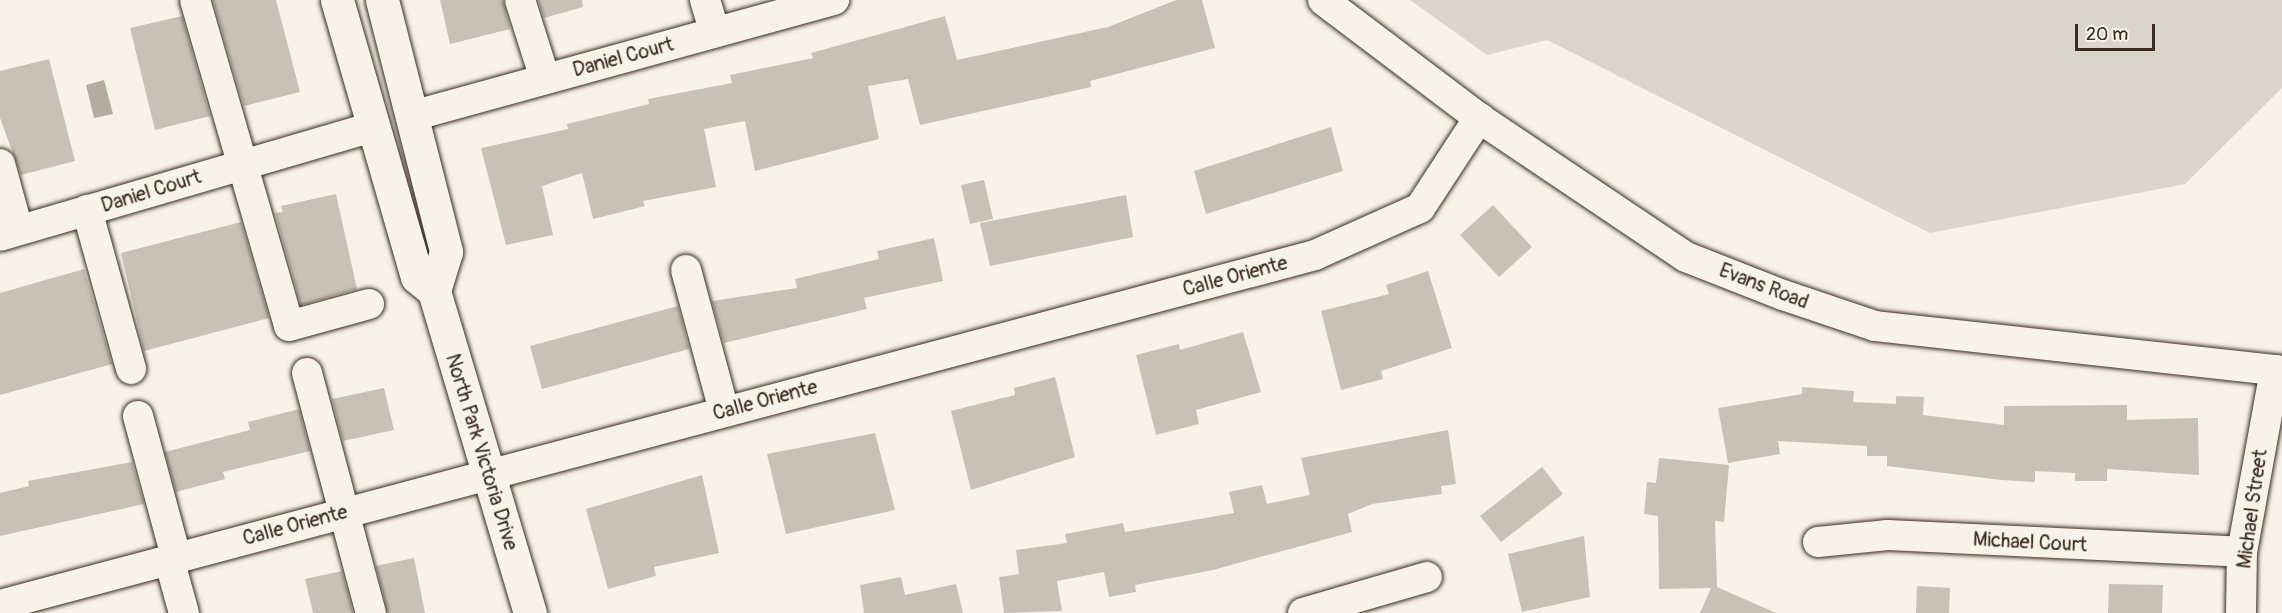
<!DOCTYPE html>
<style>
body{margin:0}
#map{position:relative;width:2282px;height:613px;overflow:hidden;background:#f7f3e8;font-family:Pangolin,sans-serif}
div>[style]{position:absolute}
.green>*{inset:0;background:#dbd6cb}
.water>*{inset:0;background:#b4aca0}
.building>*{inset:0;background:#c8c1b6}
.roads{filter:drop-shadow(0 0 2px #3b2a1e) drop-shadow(0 0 2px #3b2a1e)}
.minor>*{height:30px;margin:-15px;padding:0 15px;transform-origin:15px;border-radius:15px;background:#f7f3e8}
.major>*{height:33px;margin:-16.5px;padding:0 16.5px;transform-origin:16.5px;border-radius:16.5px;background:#f7f3e8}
span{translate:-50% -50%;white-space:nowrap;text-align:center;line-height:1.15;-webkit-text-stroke:4.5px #f7f3e8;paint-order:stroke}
.street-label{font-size:20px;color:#3b2a1e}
.scale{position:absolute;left:2075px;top:24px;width:80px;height:27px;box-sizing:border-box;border:3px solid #3b2a1e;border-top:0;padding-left:8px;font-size:18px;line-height:21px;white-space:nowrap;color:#3b2a1e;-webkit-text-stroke:4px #f7f3e8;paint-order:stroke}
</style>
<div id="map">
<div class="green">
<div style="clip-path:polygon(1410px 0,2282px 0,2282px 88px,2185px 184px,1930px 233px,1547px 40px,1487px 55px)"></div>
</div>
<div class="water">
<div style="clip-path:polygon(104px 80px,113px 114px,94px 118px,86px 85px)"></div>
</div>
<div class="building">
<div style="clip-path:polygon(213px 0,276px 0,300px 92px,244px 106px)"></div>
<div style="clip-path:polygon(440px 0,503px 0,510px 29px,450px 44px)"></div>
<div style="clip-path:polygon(538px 0,582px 0,583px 7px,544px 18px)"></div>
<div style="clip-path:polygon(1176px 0,1202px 0,1215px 48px,1090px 81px,1091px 87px,920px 125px,908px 79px,868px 86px,879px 139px,755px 171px,745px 121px,704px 129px,716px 187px,643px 201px,645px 206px,593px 219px,582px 173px,542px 186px,553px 235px,506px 245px,481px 148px,568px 129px,567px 124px,649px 104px,648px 99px,732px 83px,730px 75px,813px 58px,811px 53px,945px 16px,957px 60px,1108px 27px)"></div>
<div style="clip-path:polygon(182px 16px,210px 116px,155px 130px,130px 28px)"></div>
<div style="clip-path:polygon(49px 59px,75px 161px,21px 175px,0 118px,0 71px)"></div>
<div style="clip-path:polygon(1331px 127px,1343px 171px,1206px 214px,1194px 171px)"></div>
<div style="clip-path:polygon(984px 180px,993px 219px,970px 224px,961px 185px)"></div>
<div style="clip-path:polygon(336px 194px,357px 289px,301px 305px,275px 213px,283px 212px,281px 206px)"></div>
<div style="clip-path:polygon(1126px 195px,1133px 237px,990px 266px,980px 223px)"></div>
<div style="clip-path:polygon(1493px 205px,1532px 247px,1499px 277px,1460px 235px)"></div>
<div style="clip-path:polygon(241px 222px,269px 318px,144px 351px,121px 253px)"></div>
<div style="clip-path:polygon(934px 238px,943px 281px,864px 298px,867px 309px,724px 343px,712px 301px,797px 288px,795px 279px,879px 259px,877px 251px)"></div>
<div style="clip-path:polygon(84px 269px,112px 364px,0 395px,0 293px)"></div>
<div style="clip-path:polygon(1428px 271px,1452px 348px,1381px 371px,1383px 379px,1341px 390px,1321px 311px,1389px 294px,1386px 285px)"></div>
<div style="clip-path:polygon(678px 306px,689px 349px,542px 389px,530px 346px)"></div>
<div style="clip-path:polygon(1243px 332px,1261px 392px,1196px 410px,1199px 424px,1156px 435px,1136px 355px,1179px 344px,1180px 350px)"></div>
<div style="clip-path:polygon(1055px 377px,1075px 457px,971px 490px,951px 411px,1015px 395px,1014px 388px)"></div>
<div style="clip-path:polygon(1802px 387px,1854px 391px,1853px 402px,1896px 404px,1896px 396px,1924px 397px,1923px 415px,2004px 425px,2004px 406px,2127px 405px,2127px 420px,2198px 418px,2199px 475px,2107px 469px,2107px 481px,2075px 481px,2075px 473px,2035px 471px,2035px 482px,2002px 480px,1887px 466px,1887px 456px,1867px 456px,1867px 446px,1778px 441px,1780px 454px,1728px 463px,1718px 408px,1802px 394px)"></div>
<div style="clip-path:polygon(384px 388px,394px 430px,343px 441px,332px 399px)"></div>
<div style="clip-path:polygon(299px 409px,310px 451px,223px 472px,225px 479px,176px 492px,165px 452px,250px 430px,248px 422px)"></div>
<div style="clip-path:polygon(1448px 430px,1456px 484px,1441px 486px,1442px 494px,1372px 504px,1348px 514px,1352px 532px,1213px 570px,1135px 585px,1136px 592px,1109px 597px,1104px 572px,1057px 581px,1062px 611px,1004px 613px,999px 577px,1019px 574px,1016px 550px,1067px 543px,1065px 534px,1123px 523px,1125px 532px,1234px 513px,1229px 492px,1262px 485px,1267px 504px,1310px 495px,1301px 458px)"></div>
<div style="clip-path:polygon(875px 433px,895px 510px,786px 534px,767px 454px)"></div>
<div style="clip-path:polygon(1659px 458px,1729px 465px,1724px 522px,1715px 521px,1717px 587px,1776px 613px,1700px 613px,1711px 588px,1659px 589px,1658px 516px,1644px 514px,1647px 482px,1656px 483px)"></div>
<div style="clip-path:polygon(132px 462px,144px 504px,0 536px,0 493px,29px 486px,28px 481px)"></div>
<div style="clip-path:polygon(1542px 467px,1563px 494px,1501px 542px,1480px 516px)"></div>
<div style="clip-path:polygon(702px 475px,719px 553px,654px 567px,656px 576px,608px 589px,586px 509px)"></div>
<div style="clip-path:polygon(1584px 536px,1590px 597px,1522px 612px,1508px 554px)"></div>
<div style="clip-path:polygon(414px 558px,425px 613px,388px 613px,376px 566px)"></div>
<div style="clip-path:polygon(342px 571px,353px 613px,313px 613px,305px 579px)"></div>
<div style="clip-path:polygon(901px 577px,905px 595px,956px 584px,963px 613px,864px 613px,860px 585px)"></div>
<div style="clip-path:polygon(2109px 584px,2163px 585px,2162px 613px,2108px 613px)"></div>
<div style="clip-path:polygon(1917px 586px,1950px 588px,1949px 613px,1916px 613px)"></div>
</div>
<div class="roads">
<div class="minor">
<div style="left:195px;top:0;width:339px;rotate:73.9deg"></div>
<div style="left:289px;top:326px;width:83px;rotate:-15.4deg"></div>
<div style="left:520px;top:0;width:83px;rotate:72.4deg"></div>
<div style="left:705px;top:0;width:34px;rotate:73deg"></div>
<div style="left:1323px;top:0;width:196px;rotate:37.1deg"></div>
<div style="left:1479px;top:118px;width:249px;rotate:33.9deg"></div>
<div style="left:1686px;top:257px;width:104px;rotate:21.4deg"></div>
<div style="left:1783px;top:295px;width:97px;rotate:18.6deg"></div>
<div style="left:1875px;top:326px;width:409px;rotate:6.3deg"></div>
<div style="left:412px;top:116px;width:438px;rotate:-15.4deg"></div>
<div style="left:0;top:164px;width:68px;rotate:74.7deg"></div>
<div style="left:87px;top:210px;width:165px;rotate:74.5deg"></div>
<div style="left:0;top:236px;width:388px;rotate:-16.3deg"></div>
<div style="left:686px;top:270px;width:146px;rotate:74.9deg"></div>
<div style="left:307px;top:373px;width:248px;rotate:75.1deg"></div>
<div style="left:138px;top:416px;width:146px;rotate:74.9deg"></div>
<div style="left:1818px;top:542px;width:70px;rotate:-5.7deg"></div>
<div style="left:1888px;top:535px;width:354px;rotate:2.7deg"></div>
<div style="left:169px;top:559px;width:56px;rotate:74.5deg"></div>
<div style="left:0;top:605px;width:1361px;rotate:-14.9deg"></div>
<div style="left:1315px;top:255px;width:115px;rotate:-24.1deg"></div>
<div style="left:1420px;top:208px;width:108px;rotate:-56.8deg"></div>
<div style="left:1303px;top:613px;width:129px;rotate:-16.2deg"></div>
<div style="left:2241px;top:613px;width:61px;rotate:-89.1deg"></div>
<div style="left:2242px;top:552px;width:185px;rotate:-79.7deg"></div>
</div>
<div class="major">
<div style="left:337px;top:0;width:288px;rotate:73.9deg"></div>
<div style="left:417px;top:277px;width:22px;rotate:39deg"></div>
<div style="left:434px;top:291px;width:336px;rotate:73.4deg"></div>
<div style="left:382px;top:0;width:260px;rotate:75.7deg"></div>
<div style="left:446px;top:252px;width:41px;rotate:107.1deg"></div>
</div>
</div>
<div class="street-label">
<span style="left:623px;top:57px;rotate:-15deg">Daniel Court</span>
<span style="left:151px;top:191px;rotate:-17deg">Daniel Court</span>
<span style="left:1235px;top:276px;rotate:-15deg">Calle Oriente</span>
<span style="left:1764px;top:286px;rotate:21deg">Evans Road</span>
<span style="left:765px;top:400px;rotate:-15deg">Calle Oriente</span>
<span style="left:482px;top:452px;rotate:73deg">North Park Victoria Drive</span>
<span style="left:2252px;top:509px;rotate:-82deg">Michael Street</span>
<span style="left:295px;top:525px;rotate:-15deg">Calle Oriente</span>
<span style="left:2030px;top:542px;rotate:3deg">Michael Court</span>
</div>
<div class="scale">20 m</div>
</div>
